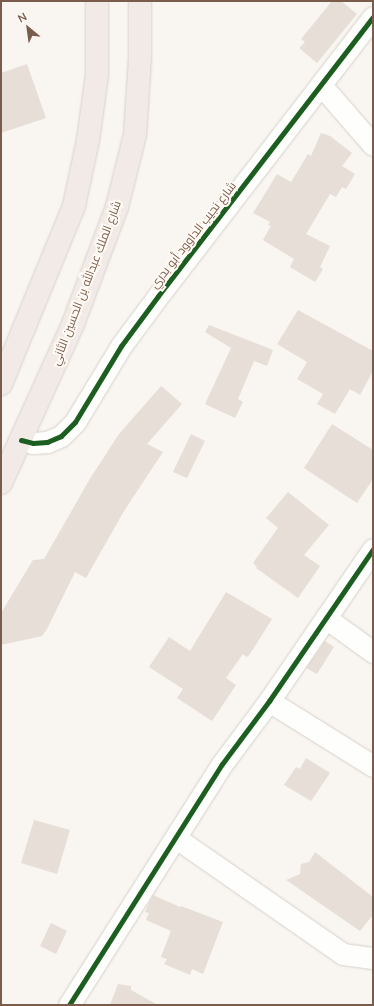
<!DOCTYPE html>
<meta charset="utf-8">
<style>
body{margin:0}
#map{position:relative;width:374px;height:1006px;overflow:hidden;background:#f9f5f0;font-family:Mulish,Cairo,sans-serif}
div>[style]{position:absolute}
.building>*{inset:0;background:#e6ded7}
.roads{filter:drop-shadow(0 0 1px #d7d1cb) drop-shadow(0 0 1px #d7d1cb)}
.minor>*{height:21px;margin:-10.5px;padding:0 10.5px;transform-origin:10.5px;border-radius:10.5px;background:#fefefd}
.highway>*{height:22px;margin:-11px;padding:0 11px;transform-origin:11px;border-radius:11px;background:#f2eae7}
.cycleway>*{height:5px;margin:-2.5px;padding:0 2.5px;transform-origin:2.5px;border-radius:2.5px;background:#1b5e20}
span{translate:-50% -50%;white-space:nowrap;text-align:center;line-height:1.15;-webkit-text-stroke:4px #fffaf3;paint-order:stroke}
.street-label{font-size:12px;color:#7a5c4d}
.frame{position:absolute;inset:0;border:2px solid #7a5c4d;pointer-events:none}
.north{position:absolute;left:8px;top:8px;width:40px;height:40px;-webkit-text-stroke:3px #fffaf3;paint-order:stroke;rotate:331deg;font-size:11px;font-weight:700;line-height:16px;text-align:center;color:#7a5c4d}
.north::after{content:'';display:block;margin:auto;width:14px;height:18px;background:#7a5c4d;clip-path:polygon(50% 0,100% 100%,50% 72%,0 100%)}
</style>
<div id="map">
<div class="building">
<div style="clip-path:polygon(332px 1px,341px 1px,357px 14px,317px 63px,299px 48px,305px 42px,301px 39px)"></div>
<div style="clip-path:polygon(27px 64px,46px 118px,1px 133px,1px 73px)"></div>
<div style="clip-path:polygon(321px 133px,330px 136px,352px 153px,342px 166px,355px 174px,346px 189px,342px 187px,336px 197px,330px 194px,306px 234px,330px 246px,320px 267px,323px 269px,315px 282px,290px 267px,294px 259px,263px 240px,271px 226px,268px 225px,270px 222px,253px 213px,277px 174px,291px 182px,308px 154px,311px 156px)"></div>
<div style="clip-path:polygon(298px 310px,373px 351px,373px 371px,360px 395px,350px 389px,335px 414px,317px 404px,323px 394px,297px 379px,307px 362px,277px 344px)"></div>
<div style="clip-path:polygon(209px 325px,273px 350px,267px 366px,254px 361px,238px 399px,243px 402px,235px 418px,205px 404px,231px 348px,205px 332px)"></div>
<div style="clip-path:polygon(161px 386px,182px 404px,147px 444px,163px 452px,124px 511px,86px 578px,75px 572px,47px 629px,42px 636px,1px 645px,1px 613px,33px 560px,44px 559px,91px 477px,119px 434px)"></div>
<div style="clip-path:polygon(332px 424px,373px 450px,373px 479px,357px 503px,304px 468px)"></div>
<div style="clip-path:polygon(191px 434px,205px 441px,187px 478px,173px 472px)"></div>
<div style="clip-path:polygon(288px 492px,329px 525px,304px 555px,320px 566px,298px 598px,256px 568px,257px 567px,253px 563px,278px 528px,266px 518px)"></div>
<div style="clip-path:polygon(226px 592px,272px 619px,250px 654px,247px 657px,243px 654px,226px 678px,236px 685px,212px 721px,177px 698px,183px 689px,149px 667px,169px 637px,190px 651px)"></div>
<div style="clip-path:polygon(325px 641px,334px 647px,317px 674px,306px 668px)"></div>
<div style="clip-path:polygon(306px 758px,330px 773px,311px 801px,284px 785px,296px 767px,300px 769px)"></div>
<div style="clip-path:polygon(34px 820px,70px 830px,57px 874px,21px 863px)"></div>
<div style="clip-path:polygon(315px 852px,373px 897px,373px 915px,360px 931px,286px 880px,300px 874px,301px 864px,309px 862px)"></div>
<div style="clip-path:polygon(153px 895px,180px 907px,181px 906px,223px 922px,203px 974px,192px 969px,190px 975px,164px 964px,167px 959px,161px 957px,171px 931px,146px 920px,149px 913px,145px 912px)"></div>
<div style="clip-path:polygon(51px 923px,67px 931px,56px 954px,40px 946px)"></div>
<div style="clip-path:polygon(118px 984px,131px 986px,131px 990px,158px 1005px,110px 1005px)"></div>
</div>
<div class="roads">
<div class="minor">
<div style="left:321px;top:85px;width:79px;rotate:49.1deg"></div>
<div style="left:21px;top:440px;width:12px;rotate:14deg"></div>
<div style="left:33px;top:443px;width:14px;rotate:-4deg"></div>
<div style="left:47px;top:442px;width:15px;rotate:-23deg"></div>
<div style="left:61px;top:436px;width:20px;rotate:-45deg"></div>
<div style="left:75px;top:422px;width:89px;rotate:-58.8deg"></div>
<div style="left:121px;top:346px;width:62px;rotate:-53.5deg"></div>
<div style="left:158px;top:296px;width:352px;rotate:-52.4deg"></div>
<div style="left:326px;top:618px;width:58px;rotate:35.9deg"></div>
<div style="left:269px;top:701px;width:123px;rotate:32deg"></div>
<div style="left:176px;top:838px;width:203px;rotate:34.8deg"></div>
<div style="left:343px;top:954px;width:30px;rotate:8deg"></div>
<div style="left:69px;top:1005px;width:285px;rotate:-57.6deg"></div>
<div style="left:222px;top:764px;width:79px;rotate:-53.3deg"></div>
<div style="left:269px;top:701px;width:184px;rotate:-55.6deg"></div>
</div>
<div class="highway">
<div style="left:1px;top:384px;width:192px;rotate:-67.7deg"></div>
<div style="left:74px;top:206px;width:67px;rotate:-78deg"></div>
<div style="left:88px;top:140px;width:66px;rotate:-82.1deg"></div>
<div style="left:97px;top:75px;width:74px;rotate:-90deg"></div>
<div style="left:1px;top:483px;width:175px;rotate:-65.6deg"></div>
<div style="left:73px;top:324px;width:125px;rotate:-69.4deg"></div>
<div style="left:117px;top:207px;width:74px;rotate:-76deg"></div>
<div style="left:135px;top:135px;width:77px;rotate:-86.3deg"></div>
<div style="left:140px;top:58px;width:57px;rotate:-90deg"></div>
</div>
</div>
<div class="cycleway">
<div style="left:21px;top:440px;width:12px;rotate:14deg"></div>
<div style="left:33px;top:443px;width:14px;rotate:-4deg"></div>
<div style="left:47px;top:442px;width:15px;rotate:-23deg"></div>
<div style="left:61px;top:436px;width:20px;rotate:-45deg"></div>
<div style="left:75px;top:422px;width:89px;rotate:-58.8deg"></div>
<div style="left:121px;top:346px;width:62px;rotate:-53.5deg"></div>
<div style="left:158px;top:296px;width:352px;rotate:-52.4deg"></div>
<div style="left:69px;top:1005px;width:285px;rotate:-57.6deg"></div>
<div style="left:222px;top:764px;width:79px;rotate:-53.3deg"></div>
<div style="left:269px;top:701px;width:184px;rotate:-55.6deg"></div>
</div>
<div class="street-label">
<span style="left:193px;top:235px;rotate:-52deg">شارع نجيب الداوود أبو بدري</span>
<span style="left:86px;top:283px;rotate:-69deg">شارع الملك عبدالله بن الحسين الثاني</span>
</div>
<div class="frame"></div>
<div class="north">N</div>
</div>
